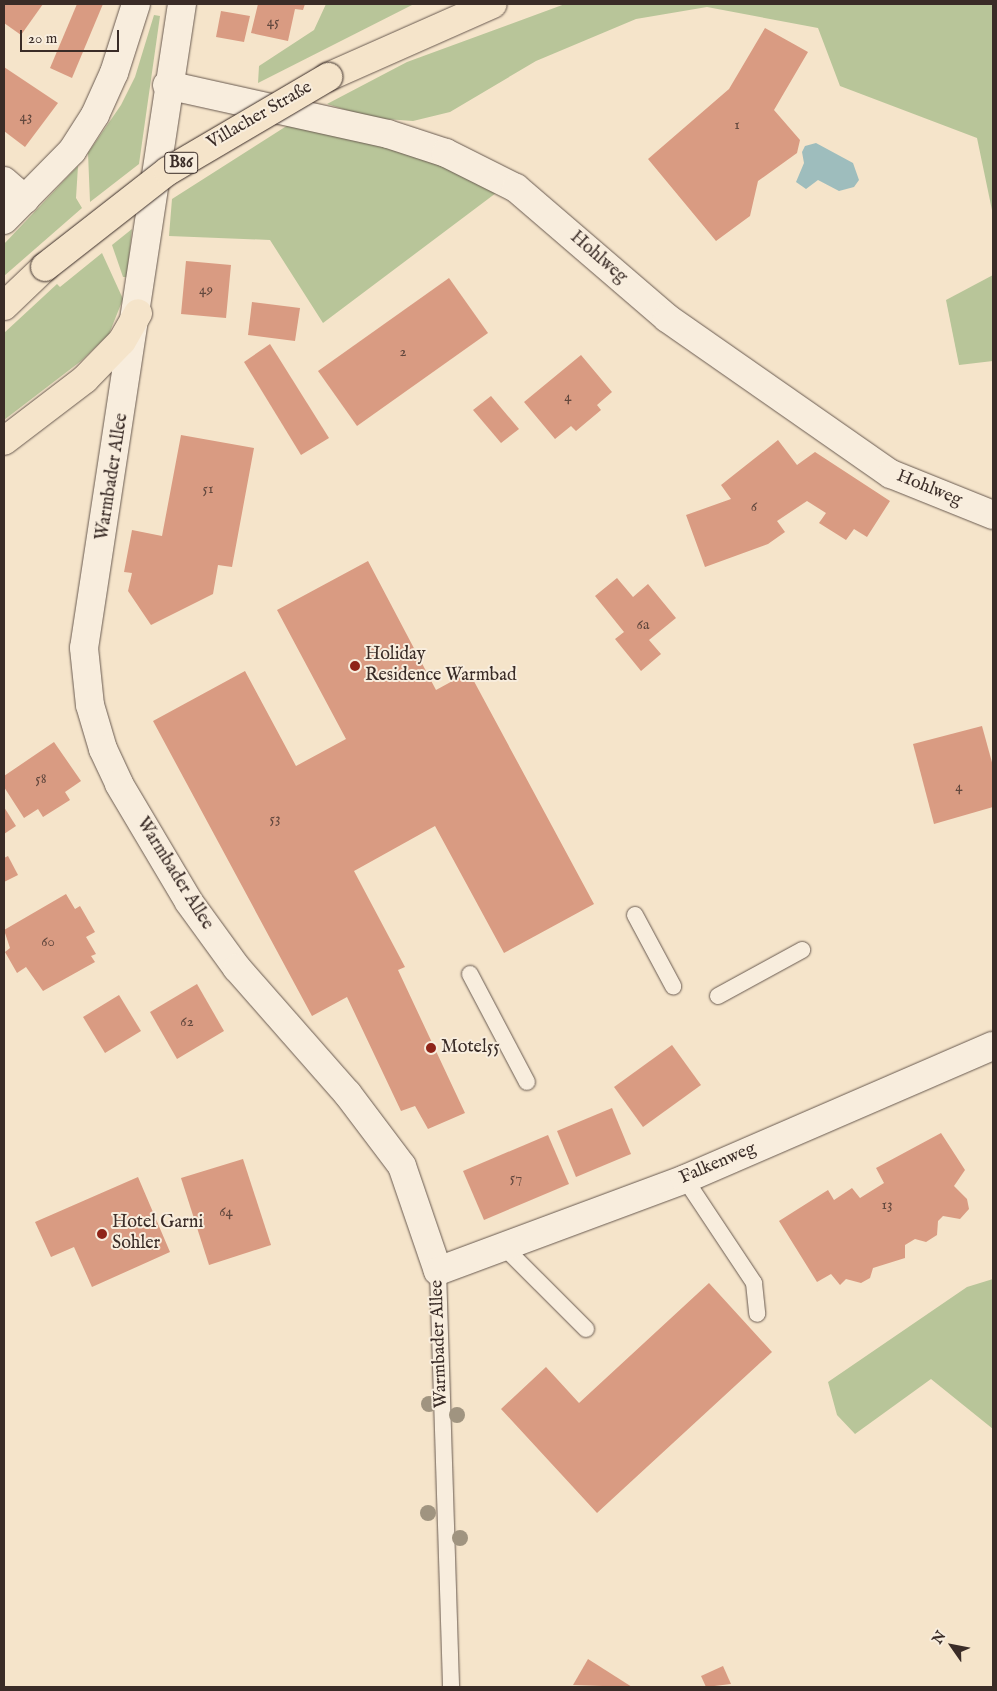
<!DOCTYPE html>
<meta charset="utf-8">
<style>
body{margin:0}
#map{position:relative;width:997px;height:1691px;overflow:hidden;background:#f5e4ca;font-family:"IM FELL English",serif}
div>[style]{position:absolute}
.green>*{inset:0;background:#b8c599}
.water>*{inset:0;background:#9ebdbd}
.building>*{inset:0;background:#d99b82}
.roads{filter:drop-shadow(0 0 1px #695a50) drop-shadow(0 0 1px #695a50)}
.service>*{height:16px;margin:-8px;padding:0 8px;transform-origin:8px;border-radius:8px;background:#f8eddd}
.minor>*{height:28px;margin:-14px;padding:0 14px;transform-origin:14px;border-radius:14px;background:#f8eddd}
.tertiary>*{height:28px;margin:-14px;padding:0 14px;transform-origin:14px;border-radius:14px;background:#f8eddd}
.primary>*{height:28px;margin:-14px;padding:0 14px;transform-origin:14px;border-radius:14px;background:#f5e4ca}
.bridges{filter:drop-shadow(0 0 1px #3a2c27) drop-shadow(0 0 1px #3a2c27)}
.primary-bridge>*{height:28px;margin:-14px;padding:0 14px;transform-origin:14px;border-radius:14px;background:#f5e4ca}
.trees>*{width:16px;height:16px;margin:-8px;border-radius:50%;background:#a09480}
.dots>*{width:14px;height:14px;translate:-50% -50%;box-sizing:border-box;border:2px solid #f8eddd;border-radius:50%}
span{translate:-50% -50%;white-space:nowrap;text-align:center;line-height:1.15;-webkit-text-stroke:4px #f8eddd;paint-order:stroke}
.number-label{font-size:15px;color:#62483e}
.number-label span{-webkit-text-stroke-width:0}
.shield-label span{padding:1px 4px;background:#f8eddd;border:1px solid;border-radius:4px;-webkit-text-stroke-width:0}
.shield-label{font-size:16px;color:#3a2c27;font-weight:700}
.street-label{font-size:18px;color:#3a2c27}
.poi-label{font-size:18px;color:#3a2c27}
.left{translate:0 -50%;text-align:left}
.frame{position:absolute;inset:0;border:5px solid #3a2c27;pointer-events:none}
.north{position:absolute;left:927px;top:1621px;width:50px;height:50px;-webkit-text-stroke:4px #f8eddd;paint-order:stroke;rotate:303deg;font-size:14px;font-weight:700;line-height:20px;text-align:center;color:#3a2c27}
.north::after{content:'';display:block;margin:auto;width:18px;height:22px;background:#3a2c27;clip-path:polygon(50% 0,100% 100%,50% 72%,0 100%)}
.scale{position:absolute;left:20px;top:30px;width:99px;height:22px;box-sizing:border-box;border:2px solid #3a2c27;border-top:0;padding-left:6px;font-size:15px;line-height:18px;white-space:nowrap;color:#3a2c27;-webkit-text-stroke:4px #f8eddd;paint-order:stroke}
</style>
<div id="map">
<div class="green">
<div style="clip-path:polygon(326px 4px,414px 4px,258px 83px,259px 66px,314px 30px)"></div>
<div style="clip-path:polygon(565px 4px,993px 4px,993px 215px,977px 138px,840px 86px,818px 28px,707px 7px,636px 19px,536px 61px,450px 112px,413px 121px,372px 118px,327px 104px,407px 62px)"></div>
<div style="clip-path:polygon(154px 15px,160px 16px,139px 164px,90px 202px,88px 153px,121px 105px,135px 77px)"></div>
<div style="clip-path:polygon(296px 120px,441px 165px,500px 190px,323px 323px,270px 240px,169px 236px,172px 199px)"></div>
<div style="clip-path:polygon(78px 166px,76px 198px,82px 208px,4px 276px,4px 244px)"></div>
<div style="clip-path:polygon(132px 229px,127px 277px,123px 277px,112px 245px)"></div>
<div style="clip-path:polygon(102px 253px,123px 299px,109px 334px,81px 361px,4px 420px,4px 333px,57px 284px,60px 287px)"></div>
<div style="clip-path:polygon(993px 275px,993px 361px,959px 365px,946px 300px)"></div>
<div style="clip-path:polygon(993px 1279px,993px 1429px,931px 1379px,855px 1434px,837px 1415px,828px 1382px,967px 1287px)"></div>
</div>
<div class="water">
<div style="clip-path:polygon(816px 143px,853px 163px,859px 180px,854px 187px,839px 191px,818px 180px,806px 189px,796px 182px,804px 163px,802px 152px,805px 146px)"></div>
</div>
<div class="building">
<div style="clip-path:polygon(4px 4px,43px 4px,21px 35px,4px 23px)"></div>
<div style="clip-path:polygon(77px 4px,103px 4px,72px 78px,50px 68px)"></div>
<div style="clip-path:polygon(258px 4px,305px 4px,303px 10px,295px 9px,288px 41px,251px 33px)"></div>
<div style="clip-path:polygon(221px 11px,250px 16px,244px 42px,216px 37px)"></div>
<div style="clip-path:polygon(765px 28px,808px 52px,774px 110px,800px 140px,797px 153px,758px 181px,750px 216px,716px 241px,648px 159px,729px 89px)"></div>
<div style="clip-path:polygon(4px 67px,58px 103px,25px 147px,4px 131px)"></div>
<div style="clip-path:polygon(186px 261px,231px 265px,226px 318px,181px 314px)"></div>
<div style="clip-path:polygon(449px 278px,488px 333px,357px 426px,318px 371px)"></div>
<div style="clip-path:polygon(252px 302px,300px 308px,295px 341px,248px 335px)"></div>
<div style="clip-path:polygon(270px 344px,329px 438px,301px 455px,244px 362px)"></div>
<div style="clip-path:polygon(581px 355px,612px 392px,597px 405px,601px 410px,576px 431px,571px 426px,555px 439px,524px 402px)"></div>
<div style="clip-path:polygon(491px 396px,519px 429px,501px 443px,473px 410px)"></div>
<div style="clip-path:polygon(181px 435px,254px 448px,232px 567px,218px 565px,213px 594px,151px 625px,128px 591px,132px 573px,124px 572px,132px 530px,162px 536px)"></div>
<div style="clip-path:polygon(778px 440px,797px 465px,815px 452px,890px 501px,867px 537px,854px 529px,846px 540px,819px 523px,826px 513px,807px 501px,777px 521px,785px 532px,768px 544px,705px 567px,686px 515px,731px 499px,721px 485px)"></div>
<div style="clip-path:polygon(368px 561px,436px 690px,469px 672px,594px 904px,504px 953px,435px 826px,354px 871px,405px 967px,398px 970px,465px 1113px,428px 1129px,415px 1106px,401px 1111px,347px 997px,312px 1016px,153px 721px,245px 671px,296px 766px,346px 739px,277px 610px)"></div>
<div style="clip-path:polygon(617px 578px,633px 597px,648px 584px,676px 618px,649px 640px,661px 654px,641px 671px,615px 639px,624px 632px,595px 596px)"></div>
<div style="clip-path:polygon(982px 726px,993px 766px,993px 807px,934px 824px,913px 744px)"></div>
<div style="clip-path:polygon(54px 742px,81px 781px,65px 792px,70px 800px,43px 817px,38px 809px,24px 818px,4px 787px,4px 776px)"></div>
<div style="clip-path:polygon(4px 807px,16px 826px,4px 834px)"></div>
<div style="clip-path:polygon(8px 856px,18px 875px,4px 882px,4px 858px)"></div>
<div style="clip-path:polygon(66px 894px,75px 909px,80px 906px,95px 932px,86px 937px,96px 954px,91px 956px,95px 962px,43px 991px,26px 967px,17px 973px,5px 952px,10px 948px,4px 930px)"></div>
<div style="clip-path:polygon(197px 984px,224px 1031px,177px 1059px,150px 1012px)"></div>
<div style="clip-path:polygon(119px 995px,141px 1031px,105px 1053px,83px 1017px)"></div>
<div style="clip-path:polygon(672px 1045px,701px 1085px,643px 1127px,614px 1087px)"></div>
<div style="clip-path:polygon(612px 1108px,631px 1154px,576px 1177px,557px 1131px)"></div>
<div style="clip-path:polygon(941px 1133px,965px 1170px,954px 1186px,967px 1199px,969px 1209px,960px 1219px,943px 1216px,938px 1221px,937px 1235px,926px 1242px,915px 1239px,905px 1245px,905px 1258px,873px 1268px,870px 1278px,861px 1283px,846px 1279px,840px 1285px,831px 1274px,817px 1282px,779px 1221px,828px 1190px,834px 1200px,852px 1188px,860px 1198px,884px 1183px,876px 1168px)"></div>
<div style="clip-path:polygon(548px 1135px,569px 1184px,484px 1220px,463px 1171px)"></div>
<div style="clip-path:polygon(243px 1159px,271px 1245px,209px 1265px,181px 1178px)"></div>
<div style="clip-path:polygon(138px 1177px,170px 1252px,92px 1287px,74px 1247px,51px 1257px,35px 1222px)"></div>
<div style="clip-path:polygon(709px 1283px,772px 1352px,597px 1513px,501px 1409px,546px 1367px,579px 1403px)"></div>
<div style="clip-path:polygon(588px 1659px,632px 1687px,573px 1685px)"></div>
<div style="clip-path:polygon(723px 1666px,731px 1684px,706px 1687px,701px 1676px)"></div>
</div>
<div class="roads">
<div class="service">
<div style="left:635px;top:915px;width:81px;rotate:61.8deg"></div>
<div style="left:470px;top:974px;width:122px;rotate:62.2deg"></div>
<div style="left:718px;top:996px;width:96px;rotate:-28.7deg"></div>
<div style="left:685px;top:1179px;width:125px;rotate:56.4deg"></div>
<div style="left:754px;top:1283px;width:31px;rotate:84deg"></div>
<div style="left:504px;top:1247px;width:116px;rotate:45deg"></div>
<div style="left:438px;top:1271px;width:416px;rotate:88.2deg"></div>
</div>
<div class="minor">
<div style="left:182px;top:4px;width:651px;rotate:98.65deg"></div>
<div style="left:84px;top:648px;width:57px;rotate:84deg"></div>
<div style="left:90px;top:705px;width:46px;rotate:73.5deg"></div>
<div style="left:103px;top:749px;width:38px;rotate:65deg"></div>
<div style="left:119px;top:784px;width:137px;rotate:59.3deg"></div>
<div style="left:189px;top:902px;width:82px;rotate:54deg"></div>
<div style="left:237px;top:968px;width:167px;rotate:48.7deg"></div>
<div style="left:347px;top:1093px;width:91px;rotate:53deg"></div>
<div style="left:402px;top:1166px;width:111px;rotate:71.1deg"></div>
<div style="left:438px;top:1271px;width:264px;rotate:-20.4deg"></div>
<div style="left:685px;top:1179px;width:335px;rotate:-23.4deg"></div>
<div style="left:167px;top:85px;width:226px;rotate:12.5deg"></div>
<div style="left:388px;top:134px;width:61px;rotate:18.1deg"></div>
<div style="left:446px;top:153px;width:78px;rotate:26.6deg"></div>
<div style="left:516px;top:188px;width:199px;rotate:40.7deg"></div>
<div style="left:667px;top:318px;width:273px;rotate:34.9deg"></div>
<div style="left:891px;top:474px;width:110px;rotate:21.9deg"></div>
<div style="left:4px;top:181px;width:28px;rotate:41deg"></div>
</div>
<div class="tertiary">
<div style="left:4px;top:220px;width:97px;rotate:-45.4deg"></div>
<div style="left:72px;top:151px;width:43px;rotate:-57.4deg"></div>
<div style="left:95px;top:115px;width:46px;rotate:-65.7deg"></div>
<div style="left:114px;top:73px;width:72px;rotate:-72.3deg"></div>
</div>
<div class="primary">
<div style="left:328px;top:77px;width:180px;rotate:-23.9deg"></div>
<div style="left:4px;top:306px;width:57px;rotate:-43.6deg"></div>
<div style="left:4px;top:441px;width:102px;rotate:-37.4deg"></div>
<div style="left:85px;top:379px;width:53px;rotate:-45.8deg"></div>
<div style="left:122px;top:341px;width:32px;rotate:-60deg"></div>
</div>
</div>
<div class="bridges">
<div class="primary-bridge">
<div style="left:45px;top:267px;width:156px;rotate:-38deg"></div>
<div style="left:168px;top:171px;width:186px;rotate:-30.4deg"></div>
</div>
</div>
<div class="trees">
<div style="left:429px;top:1404px"></div>
<div style="left:457px;top:1415px"></div>
<div style="left:428px;top:1513px"></div>
<div style="left:460px;top:1538px"></div>
</div>
<div class="dots">
<div style="left:355px;top:666px;background:#8f2418"></div>
<div style="left:431px;top:1048px;background:#8f2418"></div>
<div style="left:102px;top:1234px;background:#8f2418"></div>
</div>
<div class="number-label">
<span style="left:273px;top:22px">45</span>
<span style="left:26px;top:117px">43</span>
<span style="left:737px;top:125px">1</span>
<span style="left:206px;top:290px">49</span>
<span style="left:403px;top:352px">2</span>
<span style="left:568px;top:397px">4</span>
<span style="left:208px;top:489px">51</span>
<span style="left:754px;top:507px">6</span>
<span style="left:643px;top:625px">6a</span>
<span style="left:41px;top:779px">58</span>
<span style="left:959px;top:787px">4</span>
<span style="left:275px;top:819px">53</span>
<span style="left:48px;top:942px">60</span>
<span style="left:187px;top:1022px">62</span>
<span style="left:516px;top:1178px">57</span>
<span style="left:887px;top:1205px">13</span>
<span style="left:226px;top:1212px">64</span>
</div>
<div class="shield-label">
<span style="left:181px;top:163px">B86</span>
</div>
<div class="street-label">
<span style="left:260px;top:116px;rotate:-30deg">Villacher Straße</span>
<span style="left:598px;top:258px;rotate:41deg">Hohlweg</span>
<span style="left:113px;top:477px;rotate:-81deg">Warmbader Allee</span>
<span style="left:929px;top:489px;rotate:22deg">Hohlweg</span>
<span style="left:174px;top:874px;rotate:58deg">Warmbader Allee</span>
<span style="left:718px;top:1164px;rotate:-23deg">Falkenweg</span>
<span style="left:440px;top:1344px;rotate:-92deg">Warmbader Allee</span>
</div>
<div class="poi-label">
<span class="left" style="left:365px;top:666px">Holiday<br>Residence Warmbad</span>
<span class="left" style="left:441px;top:1048px">Motel55</span>
<span class="left" style="left:112px;top:1234px">Hotel Garni<br>Sohler</span>
</div>
<div class="frame"></div>
<div class="north">N</div>
<div class="scale">20 m</div>
</div>
